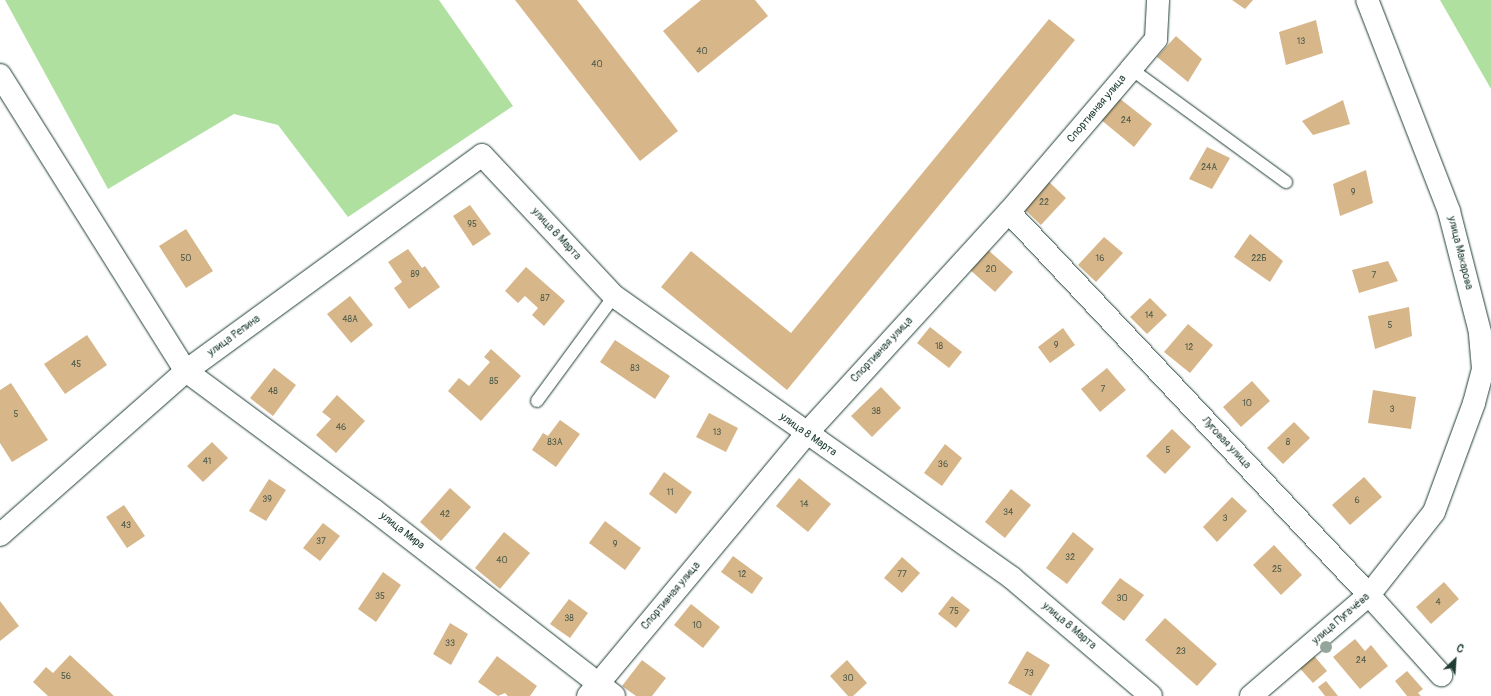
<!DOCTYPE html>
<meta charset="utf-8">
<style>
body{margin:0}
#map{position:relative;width:1491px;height:696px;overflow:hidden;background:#fff;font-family:Pangolin,sans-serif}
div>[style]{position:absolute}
.green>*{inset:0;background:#b0e0a0}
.building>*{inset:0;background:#d7b68a}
.roads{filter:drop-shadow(0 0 1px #1f3d34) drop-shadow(0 0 1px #1f3d34)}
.service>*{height:12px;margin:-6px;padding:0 6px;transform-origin:6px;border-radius:6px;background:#fff}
.minor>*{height:22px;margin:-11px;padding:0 11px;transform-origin:11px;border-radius:11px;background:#fff}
.trees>*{width:12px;height:12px;margin:-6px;border-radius:50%;background:#94a69b}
span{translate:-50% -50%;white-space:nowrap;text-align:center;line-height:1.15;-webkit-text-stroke:4px #fff;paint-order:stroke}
.number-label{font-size:9px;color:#4d5b4a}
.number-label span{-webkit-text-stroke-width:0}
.street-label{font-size:11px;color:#1f3d34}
.north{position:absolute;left:1435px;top:640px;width:40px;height:40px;-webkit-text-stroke:3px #fff;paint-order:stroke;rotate:25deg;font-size:11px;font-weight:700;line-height:16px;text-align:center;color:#1f3d34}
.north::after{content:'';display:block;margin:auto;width:14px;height:18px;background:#1f3d34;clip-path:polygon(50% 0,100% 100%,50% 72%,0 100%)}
</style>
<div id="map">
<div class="green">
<div style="clip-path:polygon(5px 0,439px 0,513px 106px,348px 217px,278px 125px,234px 114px,108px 189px)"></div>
<div style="clip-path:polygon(1440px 0,1491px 0,1491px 89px)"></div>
</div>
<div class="building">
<div style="clip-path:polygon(515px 0,577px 0,678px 131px,640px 161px)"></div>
<div style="clip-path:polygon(701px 0,755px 0,768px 16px,698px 73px,663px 31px)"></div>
<div style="clip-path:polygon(1232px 0,1253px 0,1245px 9px)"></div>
<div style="clip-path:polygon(1049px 19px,1075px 40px,787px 390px,661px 287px,691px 251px,791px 333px)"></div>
<div style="clip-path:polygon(1316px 20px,1323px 53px,1286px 65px,1279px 32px)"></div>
<div style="clip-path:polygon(1176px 36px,1202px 59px,1188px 82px,1157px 57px)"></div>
<div style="clip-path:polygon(1119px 98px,1152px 124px,1134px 147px,1100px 119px)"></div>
<div style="clip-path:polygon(1343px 100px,1350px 124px,1313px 135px,1302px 121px)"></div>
<div style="clip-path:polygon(1207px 147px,1230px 158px,1212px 189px,1189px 179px)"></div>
<div style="clip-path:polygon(1366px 170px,1373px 203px,1340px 216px,1333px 184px)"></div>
<div style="clip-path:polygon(1048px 181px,1066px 198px,1041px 225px,1023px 208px)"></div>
<div style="clip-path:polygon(470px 205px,491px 234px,473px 246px,453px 216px)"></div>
<div style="clip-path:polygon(186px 229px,213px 271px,186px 288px,159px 246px)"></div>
<div style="clip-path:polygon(1250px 234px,1283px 261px,1270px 282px,1234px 257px)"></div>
<div style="clip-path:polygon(1104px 237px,1123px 253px,1096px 282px,1078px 265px)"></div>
<div style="clip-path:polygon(408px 249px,422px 268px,425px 266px,440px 287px,409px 309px,394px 288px,402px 282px,388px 262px)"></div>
<div style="clip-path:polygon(987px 249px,1013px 272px,995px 292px,969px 269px)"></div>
<div style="clip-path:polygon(1388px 261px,1398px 281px,1359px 293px,1352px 270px)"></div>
<div style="clip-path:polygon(526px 267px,565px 301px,544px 326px,532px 315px,538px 308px,525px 296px,518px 303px,505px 291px)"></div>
<div style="clip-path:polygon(350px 296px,373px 325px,351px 343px,327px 314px)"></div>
<div style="clip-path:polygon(1150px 298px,1167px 315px,1147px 334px,1130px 317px)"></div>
<div style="clip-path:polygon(1409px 307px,1412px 336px,1375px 349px,1368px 316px)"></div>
<div style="clip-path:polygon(1188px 324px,1213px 345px,1190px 373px,1164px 352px)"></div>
<div style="clip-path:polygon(930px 327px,962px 352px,949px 368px,917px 343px)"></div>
<div style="clip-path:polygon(1063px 328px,1075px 345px,1050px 363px,1038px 347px)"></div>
<div style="clip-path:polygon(87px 335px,107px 365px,65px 394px,44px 364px)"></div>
<div style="clip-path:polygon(615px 340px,670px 376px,655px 399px,600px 362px)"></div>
<div style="clip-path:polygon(491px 349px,521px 376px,481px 421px,448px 391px,459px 378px,469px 386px,490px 362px,484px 357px)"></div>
<div style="clip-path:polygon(274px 368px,296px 385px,273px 416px,250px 398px)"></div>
<div style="clip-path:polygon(1107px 368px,1126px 390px,1100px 412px,1081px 389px)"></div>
<div style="clip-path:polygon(1252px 381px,1270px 401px,1241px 427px,1223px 407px)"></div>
<div style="clip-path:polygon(11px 383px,48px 440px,12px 462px,0 443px,0 390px)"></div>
<div style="clip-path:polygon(881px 387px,901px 408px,872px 437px,851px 416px)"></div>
<div style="clip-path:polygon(1373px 390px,1416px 397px,1411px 429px,1368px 423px)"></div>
<div style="clip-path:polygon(337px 395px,365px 421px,336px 453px,316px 435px,331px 419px,322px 412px)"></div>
<div style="clip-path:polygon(709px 413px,738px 428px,726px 452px,696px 437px)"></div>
<div style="clip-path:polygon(560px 420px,580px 434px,556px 467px,532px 450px,543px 433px,548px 436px)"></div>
<div style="clip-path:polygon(1294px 422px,1310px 438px,1283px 464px,1267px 448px)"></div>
<div style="clip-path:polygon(1172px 429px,1191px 447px,1165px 474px,1146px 456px)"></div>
<div style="clip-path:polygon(212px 442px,228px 458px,203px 482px,187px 466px)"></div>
<div style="clip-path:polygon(945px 444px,962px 458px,942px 486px,924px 473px)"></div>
<div style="clip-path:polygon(664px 472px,692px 492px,676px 514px,649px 494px)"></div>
<div style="clip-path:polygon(1364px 477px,1382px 497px,1350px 525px,1332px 505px)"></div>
<div style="clip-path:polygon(799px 478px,831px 504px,808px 532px,776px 506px)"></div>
<div style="clip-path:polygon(269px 479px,286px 490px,266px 521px,249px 511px)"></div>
<div style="clip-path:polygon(450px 488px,471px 507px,441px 541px,420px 522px)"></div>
<div style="clip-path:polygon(1011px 489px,1031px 505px,1005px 538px,985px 522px)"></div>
<div style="clip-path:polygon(1232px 497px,1247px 511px,1217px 542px,1203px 527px)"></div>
<div style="clip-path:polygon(124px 505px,145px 536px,127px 548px,106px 517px)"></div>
<div style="clip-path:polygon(605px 521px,641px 548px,625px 570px,589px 543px)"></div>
<div style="clip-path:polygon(323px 523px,340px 536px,320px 561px,303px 548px)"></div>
<div style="clip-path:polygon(504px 532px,530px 553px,500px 589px,475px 568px)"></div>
<div style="clip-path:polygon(1073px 532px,1094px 549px,1067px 584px,1046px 568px)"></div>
<div style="clip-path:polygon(1274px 545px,1302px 575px,1281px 595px,1253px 565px)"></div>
<div style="clip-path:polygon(733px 556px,763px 578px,752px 594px,721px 572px)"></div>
<div style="clip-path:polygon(902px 557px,920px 573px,902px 593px,884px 578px)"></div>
<div style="clip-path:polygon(383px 572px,401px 585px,376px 622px,358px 609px)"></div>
<div style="clip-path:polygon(1120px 578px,1144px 595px,1124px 621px,1101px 603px)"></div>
<div style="clip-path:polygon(1444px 582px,1459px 599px,1431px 624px,1416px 607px)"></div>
<div style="clip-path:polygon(952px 596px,970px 610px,956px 628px,938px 614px)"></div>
<div style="clip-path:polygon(569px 599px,588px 613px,570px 638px,550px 624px)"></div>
<div style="clip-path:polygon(0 601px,19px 626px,0 641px)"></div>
<div style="clip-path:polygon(691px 604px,720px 627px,703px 648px,674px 625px)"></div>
<div style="clip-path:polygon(1165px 618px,1217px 664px,1197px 686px,1145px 640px)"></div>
<div style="clip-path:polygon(450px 623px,468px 634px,451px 665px,433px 654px)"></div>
<div style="clip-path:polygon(1355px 639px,1365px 651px,1371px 645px,1388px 666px,1360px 689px,1333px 657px)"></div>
<div style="clip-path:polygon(1027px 651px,1050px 665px,1031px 696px,1008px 683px)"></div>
<div style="clip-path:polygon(1310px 651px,1327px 671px,1313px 683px,1296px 664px)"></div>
<div style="clip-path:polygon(70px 655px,114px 696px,48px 696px,33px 682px,46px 667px,53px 673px)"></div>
<div style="clip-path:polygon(497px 656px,537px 686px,530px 696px,508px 696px,505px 693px,498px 696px,478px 682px)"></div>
<div style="clip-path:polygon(642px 660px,666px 678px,652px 696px,636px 696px,622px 686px)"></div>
<div style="clip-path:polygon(847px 660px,867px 683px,853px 696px,848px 696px,830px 676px)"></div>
<div style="clip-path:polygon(1407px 671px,1423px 689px,1418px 693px,1421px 696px,1407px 696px,1395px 681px)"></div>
<div style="clip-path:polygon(1326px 681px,1338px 696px,1325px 696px,1318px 687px)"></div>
</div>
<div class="roads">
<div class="service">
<div style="left:1131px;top:69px;width:192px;rotate:36.1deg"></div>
<div style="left:537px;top:401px;width:130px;rotate:-53.7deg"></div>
</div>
<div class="minor">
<div style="left:0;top:75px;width:350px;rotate:57.9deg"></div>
<div style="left:186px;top:371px;width:235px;rotate:36.5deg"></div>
<div style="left:375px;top:511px;width:302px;rotate:37.7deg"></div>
<div style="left:1009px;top:212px;width:526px;rotate:46.77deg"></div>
<div style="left:1369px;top:595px;width:108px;rotate:48deg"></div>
<div style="left:0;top:535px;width:248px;rotate:-41.4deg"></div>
<div style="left:186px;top:371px;width:366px;rotate:-36.1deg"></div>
<div style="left:482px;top:155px;width:193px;rotate:46.9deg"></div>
<div style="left:614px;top:296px;width:488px;rotate:35.3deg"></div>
<div style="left:1012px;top:578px;width:182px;rotate:40.3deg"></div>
<div style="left:588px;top:696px;width:341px;rotate:-50.2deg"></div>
<div style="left:806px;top:434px;width:301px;rotate:-47.6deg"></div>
<div style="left:1009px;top:212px;width:188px;rotate:-49.5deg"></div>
<div style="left:1131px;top:69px;width:39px;rotate:-50deg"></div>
<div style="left:1156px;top:39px;width:39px;rotate:-87deg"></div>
<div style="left:1251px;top:696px;width:155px;rotate:-40.6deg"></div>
<div style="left:1369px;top:595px;width:105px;rotate:-51.9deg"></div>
<div style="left:1434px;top:512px;width:116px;rotate:-69.8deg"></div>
<div style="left:1474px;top:403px;width:35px;rotate:-75deg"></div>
<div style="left:1483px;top:369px;width:37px;rotate:-95deg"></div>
<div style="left:1480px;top:332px;width:125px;rotate:-104.4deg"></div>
<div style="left:1449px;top:211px;width:226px;rotate:-111.2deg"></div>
</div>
</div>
<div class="trees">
<div style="left:1326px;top:647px"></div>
</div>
<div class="number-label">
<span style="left:1301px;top:42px">13</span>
<span style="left:702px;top:52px">40</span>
<span style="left:597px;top:65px">40</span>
<span style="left:1126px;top:121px">24</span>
<span style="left:1209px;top:168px">24А</span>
<span style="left:1353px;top:193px">9</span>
<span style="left:1044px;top:203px">22</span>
<span style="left:472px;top:225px">95</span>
<span style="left:186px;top:259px">50</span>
<span style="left:1100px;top:259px">16</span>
<span style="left:1259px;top:259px">22Б</span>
<span style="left:991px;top:270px">20</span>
<span style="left:415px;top:275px">89</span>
<span style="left:1374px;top:276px">7</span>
<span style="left:545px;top:299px">87</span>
<span style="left:1149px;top:316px">14</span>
<span style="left:350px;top:320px">48А</span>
<span style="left:1390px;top:326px">5</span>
<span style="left:1056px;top:346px">9</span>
<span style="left:939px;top:347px">18</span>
<span style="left:1189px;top:348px">12</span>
<span style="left:76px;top:365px">45</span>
<span style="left:635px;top:369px">83</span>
<span style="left:494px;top:382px">85</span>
<span style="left:1103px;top:390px">7</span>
<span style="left:273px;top:392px">48</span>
<span style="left:1247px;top:404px">10</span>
<span style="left:1392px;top:410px">3</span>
<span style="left:876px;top:412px">38</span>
<span style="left:16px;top:415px">5</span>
<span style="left:341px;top:428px">46</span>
<span style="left:717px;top:433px">13</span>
<span style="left:555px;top:443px">83А</span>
<span style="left:1288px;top:443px">8</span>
<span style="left:1168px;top:451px">5</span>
<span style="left:207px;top:462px">41</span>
<span style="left:943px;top:465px">36</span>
<span style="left:670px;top:493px">11</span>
<span style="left:267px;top:500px">39</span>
<span style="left:1357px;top:501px">6</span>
<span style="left:804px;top:505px">14</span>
<span style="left:1008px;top:513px">34</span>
<span style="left:445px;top:515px">42</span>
<span style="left:1225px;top:519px">3</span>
<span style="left:126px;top:526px">43</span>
<span style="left:321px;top:542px">37</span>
<span style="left:615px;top:545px">9</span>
<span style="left:1070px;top:558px">32</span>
<span style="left:502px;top:561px">40</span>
<span style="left:1277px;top:570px">25</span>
<span style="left:742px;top:575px">12</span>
<span style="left:902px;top:575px">77</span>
<span style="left:380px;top:597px">35</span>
<span style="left:1122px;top:599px">30</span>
<span style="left:1438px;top:603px">4</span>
<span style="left:954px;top:612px">75</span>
<span style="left:569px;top:619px">38</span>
<span style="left:697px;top:626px">10</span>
<span style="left:450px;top:644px">33</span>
<span style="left:1181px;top:652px">23</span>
<span style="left:1361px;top:661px">24</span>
<span style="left:1029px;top:674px">73</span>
<span style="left:66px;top:677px">56</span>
<span style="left:848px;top:679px">30</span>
</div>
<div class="street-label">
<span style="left:1097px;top:109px;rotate:-50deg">Спортивная улица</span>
<span style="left:556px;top:234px;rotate:47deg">улица 8 Марта</span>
<span style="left:1460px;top:253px;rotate:76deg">улица Макарова</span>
<span style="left:234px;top:336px;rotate:-36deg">улица Репина</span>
<span style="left:882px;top:350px;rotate:-47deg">Спортивная улица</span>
<span style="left:808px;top:435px;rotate:35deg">улица 8 Марта</span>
<span style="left:1226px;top:443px;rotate:47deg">Луговая улица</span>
<span style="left:402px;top:531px;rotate:38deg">улица Мира</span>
<span style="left:671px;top:596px;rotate:-50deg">Спортивная улица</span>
<span style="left:1341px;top:619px;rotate:-41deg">улица Пугачёва</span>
<span style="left:1069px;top:626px;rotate:40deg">улица 8 Марта</span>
</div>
<div class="north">С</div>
</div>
